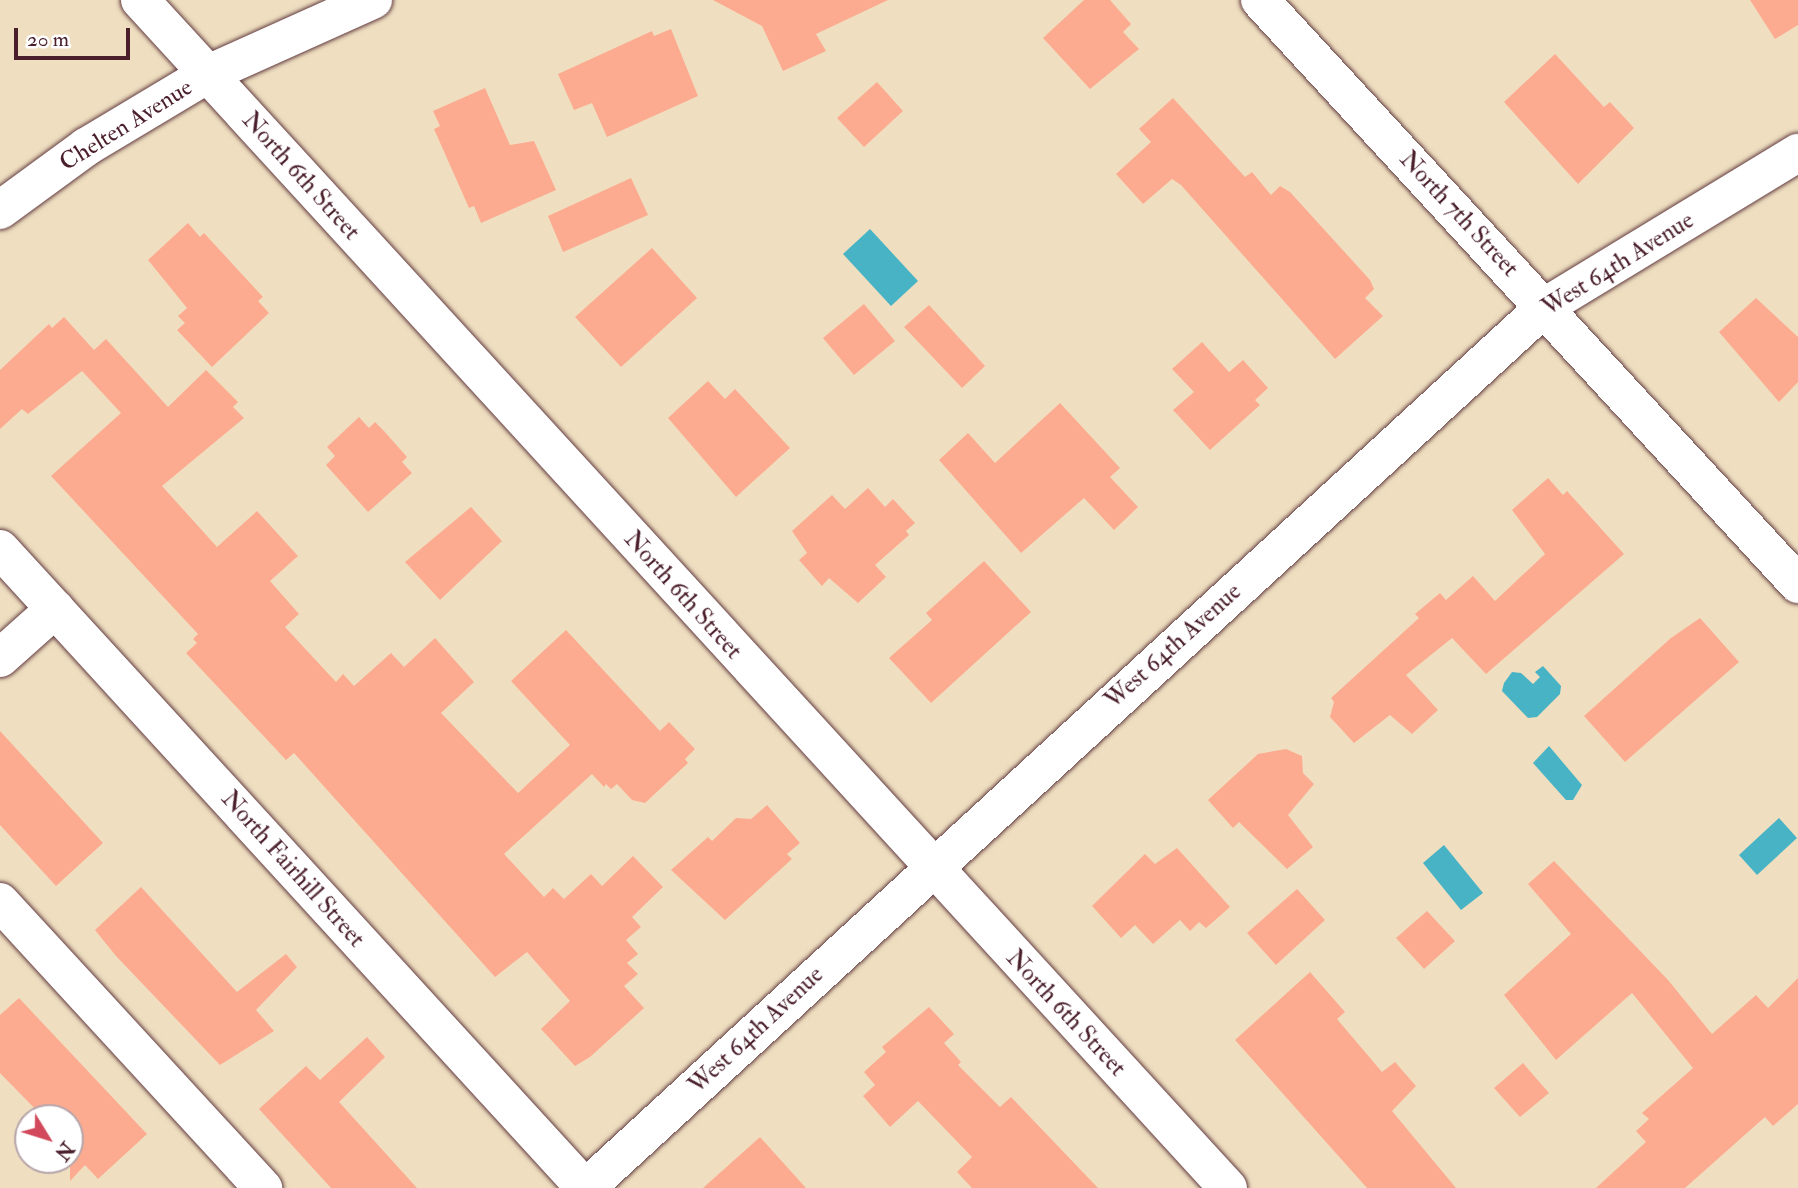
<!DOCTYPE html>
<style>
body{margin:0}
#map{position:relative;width:1798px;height:1188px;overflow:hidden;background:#efdfc0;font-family:"IM FELL Double Pica",serif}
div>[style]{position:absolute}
.water>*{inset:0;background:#47b3c5}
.building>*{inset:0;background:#fdab90}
.roads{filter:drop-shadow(0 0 2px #633c41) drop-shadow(0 0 2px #633c41)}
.minor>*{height:38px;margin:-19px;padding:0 19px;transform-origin:19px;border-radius:19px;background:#fff}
span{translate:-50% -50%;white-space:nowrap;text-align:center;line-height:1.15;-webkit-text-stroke:5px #fff;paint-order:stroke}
.street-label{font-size:24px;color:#4a1f2b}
.north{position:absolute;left:14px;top:1104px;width:70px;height:70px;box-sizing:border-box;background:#fff;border:2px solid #b7a5aa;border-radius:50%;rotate:128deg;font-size:19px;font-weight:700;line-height:28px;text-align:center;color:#4a1f2b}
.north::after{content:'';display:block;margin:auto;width:24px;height:32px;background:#d1495b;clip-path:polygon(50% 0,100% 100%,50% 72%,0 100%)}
.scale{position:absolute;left:14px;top:28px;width:116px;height:32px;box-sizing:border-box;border:4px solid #4a1f2b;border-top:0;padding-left:9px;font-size:21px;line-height:24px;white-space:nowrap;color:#4a1f2b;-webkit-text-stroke:5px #fff;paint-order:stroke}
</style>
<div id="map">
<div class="water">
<div style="clip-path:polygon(870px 229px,918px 281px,891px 306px,843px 254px)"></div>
<div style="clip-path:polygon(1543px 666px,1561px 686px,1560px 694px,1537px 717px,1528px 718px,1502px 691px,1504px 683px,1512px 672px,1521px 673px,1533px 684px,1540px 677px,1535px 672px)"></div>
<div style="clip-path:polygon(1549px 746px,1582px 785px,1573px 800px,1566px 800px,1533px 763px)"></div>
<div style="clip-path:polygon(1779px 818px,1797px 838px,1757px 875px,1739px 855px)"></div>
<div style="clip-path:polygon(1444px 845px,1483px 893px,1461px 910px,1423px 863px)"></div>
</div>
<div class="building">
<div style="clip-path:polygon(713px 0,888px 0,816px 34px,826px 51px,783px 71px,762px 26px)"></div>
<div style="clip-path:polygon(1084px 0,1110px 0,1131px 24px,1123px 32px,1139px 49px,1090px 89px,1043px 38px)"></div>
<div style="clip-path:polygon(1750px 0,1798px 0,1798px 25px,1775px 39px)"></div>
<div style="clip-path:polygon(671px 29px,698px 96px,607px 137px,592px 103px,574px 110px,558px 74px,652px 31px,654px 36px)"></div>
<div style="clip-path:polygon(1555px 54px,1604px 107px,1610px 102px,1634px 128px,1578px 184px,1504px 102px)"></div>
<div style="clip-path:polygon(877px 82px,903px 111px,864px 147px,837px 118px)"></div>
<div style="clip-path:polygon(485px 88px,510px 145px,534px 141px,556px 190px,481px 223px,474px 206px,469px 208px,434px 129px,440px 126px,433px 111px)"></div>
<div style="clip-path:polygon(1173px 98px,1245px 177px,1252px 172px,1271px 195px,1280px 186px,1290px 192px,1370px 280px,1374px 289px,1365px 298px,1383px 316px,1335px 359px,1181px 185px,1172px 179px,1143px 204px,1116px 174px,1151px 142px,1139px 129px)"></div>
<div style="clip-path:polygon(631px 178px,648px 215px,563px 252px,548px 216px)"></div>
<div style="clip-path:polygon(188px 223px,200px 237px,204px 233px,263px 297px,258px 301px,269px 313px,212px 367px,177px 330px,185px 323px,178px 316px,187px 308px,148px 260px)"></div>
<div style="clip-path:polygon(652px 248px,697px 298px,621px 367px,575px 317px)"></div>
<div style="clip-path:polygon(1756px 298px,1798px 337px,1798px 382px,1779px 402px,1719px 332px)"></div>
<div style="clip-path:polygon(864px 304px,895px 341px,854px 375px,823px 338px)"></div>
<div style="clip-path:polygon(929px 305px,985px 366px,962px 388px,904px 327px)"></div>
<div style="clip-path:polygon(64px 317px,94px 350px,106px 339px,168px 407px,206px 370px,238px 402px,233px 407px,244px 418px,162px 486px,217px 547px,257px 511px,298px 556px,270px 581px,299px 614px,285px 627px,336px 682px,343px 674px,354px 686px,391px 653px,404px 667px,435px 638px,474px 682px,441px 713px,518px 793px,570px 745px,511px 681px,566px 630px,660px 731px,669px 722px,695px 749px,685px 759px,688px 763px,645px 803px,632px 800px,617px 784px,611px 789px,606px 784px,604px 787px,592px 774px,504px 854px,544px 897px,553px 888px,564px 899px,591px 874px,602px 886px,633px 856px,663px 887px,632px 917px,641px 927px,626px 940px,638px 954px,627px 963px,638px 974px,624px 986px,644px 1008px,590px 1057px,575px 1066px,541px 1029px,570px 1001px,527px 952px,495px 977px,294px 753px,286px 760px,186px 653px,197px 643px,193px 639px,198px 634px,51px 476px,121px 413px,82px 371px,28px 414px,22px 409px,0 429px,0 370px,49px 324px,52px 328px)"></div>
<div style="clip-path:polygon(1202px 342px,1229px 372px,1243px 360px,1268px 388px,1255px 400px,1260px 405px,1210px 450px,1173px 410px,1194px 392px,1172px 369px)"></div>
<div style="clip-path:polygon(708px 381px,725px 399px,735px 389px,790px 448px,736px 497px,668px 418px)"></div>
<div style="clip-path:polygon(1060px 403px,1120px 468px,1110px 477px,1138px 507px,1114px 530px,1084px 498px,1021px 553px,939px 460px,968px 433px,995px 463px)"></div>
<div style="clip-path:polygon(359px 417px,369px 428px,375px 422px,384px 431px,407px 457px,402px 462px,412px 473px,368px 512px,326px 465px,335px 456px,327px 447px)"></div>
<div style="clip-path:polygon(1548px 478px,1563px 495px,1567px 491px,1624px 554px,1486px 674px,1452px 638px,1406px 675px,1438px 710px,1412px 734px,1390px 715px,1354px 743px,1330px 717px,1334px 702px,1331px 698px,1419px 618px,1415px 614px,1440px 593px,1446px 600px,1473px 576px,1495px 601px,1545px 554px,1512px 510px)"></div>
<div style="clip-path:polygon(868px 488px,885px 507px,893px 499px,915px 523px,906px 531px,909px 535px,875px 565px,886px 577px,858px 603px,829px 578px,822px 586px,799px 560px,807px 553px,792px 531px,832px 495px,845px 509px)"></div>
<div style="clip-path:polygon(471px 507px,502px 541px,440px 600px,405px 562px)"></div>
<div style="clip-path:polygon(984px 561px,1031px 612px,931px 703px,889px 658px,932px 620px,926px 613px)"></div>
<div style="clip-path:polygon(1700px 618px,1739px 662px,1625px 762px,1584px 716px,1671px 638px)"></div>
<div style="clip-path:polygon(0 731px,103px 843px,56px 886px,0 825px)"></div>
<div style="clip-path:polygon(1286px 749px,1302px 756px,1303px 773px,1314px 784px,1288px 815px,1313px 847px,1287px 869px,1239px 822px,1233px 828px,1208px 800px,1258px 754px)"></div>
<div style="clip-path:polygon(767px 805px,800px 843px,787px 854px,792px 859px,725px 920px,671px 870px,708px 837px,712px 841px,736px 818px,751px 819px)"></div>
<div style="clip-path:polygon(1177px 848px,1230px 907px,1206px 928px,1199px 922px,1190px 931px,1180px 920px,1153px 944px,1135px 925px,1121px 938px,1092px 906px,1145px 854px,1155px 864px)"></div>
<div style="clip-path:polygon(1554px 861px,1668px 980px,1712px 1034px,1756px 995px,1768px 1008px,1798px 978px,1798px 1104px,1773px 1126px,1765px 1117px,1685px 1188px,1596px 1188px,1646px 1142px,1636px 1131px,1649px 1119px,1642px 1113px,1693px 1068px,1632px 993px,1556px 1060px,1504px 995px,1571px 934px,1528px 884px)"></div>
<div style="clip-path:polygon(141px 887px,237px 992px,286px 954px,297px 967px,256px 1010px,274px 1031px,220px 1065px,116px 956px,95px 930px)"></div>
<div style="clip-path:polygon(1297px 889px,1325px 920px,1276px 965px,1247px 933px)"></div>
<div style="clip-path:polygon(1427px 911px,1455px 941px,1424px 969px,1396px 938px)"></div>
<div style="clip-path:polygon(1310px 972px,1345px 1012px,1337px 1019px,1382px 1072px,1395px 1062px,1416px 1086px,1392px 1111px,1456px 1188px,1367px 1188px,1235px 1040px)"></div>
<div style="clip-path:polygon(19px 998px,147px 1134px,98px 1179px,85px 1165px,70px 1181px,70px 1118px,44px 1118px,0 1073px,0 1015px)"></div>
<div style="clip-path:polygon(929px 1007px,954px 1034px,944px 1043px,961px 1062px,958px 1065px,1000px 1107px,1011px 1097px,1098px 1188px,972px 1188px,957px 1172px,972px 1157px,918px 1101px,890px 1127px,863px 1096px,875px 1085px,864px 1072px,886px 1052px,882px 1047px)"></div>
<div style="clip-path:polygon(367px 1037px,385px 1057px,339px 1102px,417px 1188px,331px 1188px,259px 1109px,306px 1066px,320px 1080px)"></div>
<div style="clip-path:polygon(1523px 1063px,1549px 1093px,1520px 1117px,1494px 1088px)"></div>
<div style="clip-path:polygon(760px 1137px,806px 1188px,703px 1188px)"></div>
</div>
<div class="roads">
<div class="minor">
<div style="left:140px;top:0;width:1611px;rotate:47.52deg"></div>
<div style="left:1260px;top:0;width:794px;rotate:47.35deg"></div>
<div style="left:0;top:210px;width:107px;rotate:-36.2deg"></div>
<div style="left:86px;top:147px;width:142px;rotate:-30.9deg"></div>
<div style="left:208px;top:74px;width:181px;rotate:-24.2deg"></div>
<div style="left:0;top:549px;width:866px;rotate:47.53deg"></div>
<div style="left:0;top:658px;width:74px;rotate:-41.7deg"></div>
<div style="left:0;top:902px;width:389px;rotate:47.4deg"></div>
<div style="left:586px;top:1188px;width:1304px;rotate:-42.58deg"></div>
<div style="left:1546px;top:306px;width:295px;rotate:-31.3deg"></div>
</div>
</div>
<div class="street-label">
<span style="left:126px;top:125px;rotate:-32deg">Chelten Avenue</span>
<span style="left:301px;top:176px;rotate:48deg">North 6th Street</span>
<span style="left:1459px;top:214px;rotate:47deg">North 7th Street</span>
<span style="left:1618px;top:264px;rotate:-32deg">West 64th Avenue</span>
<span style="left:683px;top:595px;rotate:48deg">North 6th Street</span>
<span style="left:1173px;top:646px;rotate:-42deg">West 64th Avenue</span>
<span style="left:293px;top:869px;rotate:48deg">North Fairhill Street</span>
<span style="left:1066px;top:1013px;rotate:47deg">North 6th Street</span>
<span style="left:756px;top:1030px;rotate:-43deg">West 64th Avenue</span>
</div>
<div class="north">N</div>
<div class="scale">20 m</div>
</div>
